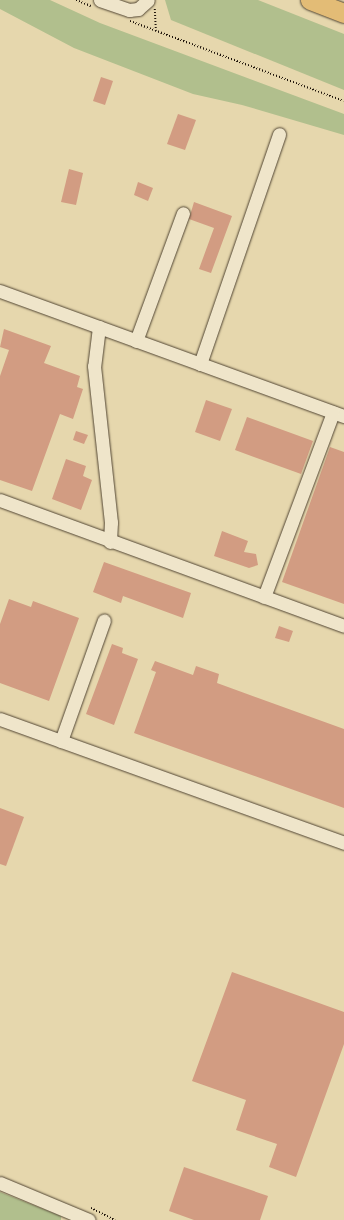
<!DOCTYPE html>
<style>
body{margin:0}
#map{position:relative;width:344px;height:1220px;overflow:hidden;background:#e6d7ad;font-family:"IM FELL French Canon",serif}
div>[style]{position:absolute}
.green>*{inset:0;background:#b1bf8d}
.building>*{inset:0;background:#d29c82}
.path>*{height:1.5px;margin-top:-0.75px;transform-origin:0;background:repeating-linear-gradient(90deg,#1f140a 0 1px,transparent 0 3px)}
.roads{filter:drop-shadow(0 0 1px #514533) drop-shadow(0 0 1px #514533)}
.minor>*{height:13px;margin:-6.5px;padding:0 6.5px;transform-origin:6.5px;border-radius:6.5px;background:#efe5ca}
.highway>*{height:19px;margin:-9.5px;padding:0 9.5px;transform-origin:9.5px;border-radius:9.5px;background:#e3bc76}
span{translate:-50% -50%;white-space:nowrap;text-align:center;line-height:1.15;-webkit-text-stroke:3px #efe5ca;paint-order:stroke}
</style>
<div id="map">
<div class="green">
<div style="clip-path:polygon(0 0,50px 0,100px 23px,344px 114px,344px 135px,242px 105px,193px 94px,74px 48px,0 9px)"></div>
<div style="clip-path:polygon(165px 0,258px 0,344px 34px,344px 90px,171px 20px)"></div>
<div style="clip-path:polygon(0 1192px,61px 1216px,61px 1220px,0 1220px)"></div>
</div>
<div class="building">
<div style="clip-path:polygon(101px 77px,113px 81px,105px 105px,93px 101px)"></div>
<div style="clip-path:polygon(178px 114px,196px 120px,185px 150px,167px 144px)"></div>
<div style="clip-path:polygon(69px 169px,83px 173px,76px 205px,61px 202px)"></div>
<div style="clip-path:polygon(138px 182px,153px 188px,148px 201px,134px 195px)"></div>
<div style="clip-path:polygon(194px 202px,232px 216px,211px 273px,199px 269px,214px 228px,189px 219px)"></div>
<div style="clip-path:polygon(4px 329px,51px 346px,44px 363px,80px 376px,77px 387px,83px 389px,73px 419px,60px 414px,32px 491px,0 480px,0 376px,9px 350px,0 347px)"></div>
<div style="clip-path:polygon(206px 400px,232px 409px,220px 441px,195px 432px)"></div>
<div style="clip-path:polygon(247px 417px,313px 441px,301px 474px,235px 450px)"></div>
<div style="clip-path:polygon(76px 431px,88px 435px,84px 444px,73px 440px)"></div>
<div style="clip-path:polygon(330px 447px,344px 452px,344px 604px,282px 582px)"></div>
<div style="clip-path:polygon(66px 459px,86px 466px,83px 476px,92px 480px,81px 510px,52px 499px)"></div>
<div style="clip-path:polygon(222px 531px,248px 541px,244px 552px,256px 554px,258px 565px,249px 568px,214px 556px)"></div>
<div style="clip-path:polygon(104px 562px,191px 593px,183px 618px,123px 596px,121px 603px,93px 592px)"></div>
<div style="clip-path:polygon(9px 599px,31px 607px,33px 601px,79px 618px,49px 701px,0 683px,0 624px)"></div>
<div style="clip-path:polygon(279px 626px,293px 631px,289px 642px,275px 638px)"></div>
<div style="clip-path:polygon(112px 644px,123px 648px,122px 653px,138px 659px,114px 725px,86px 714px)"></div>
<div style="clip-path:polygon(155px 661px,193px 675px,196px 666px,219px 674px,217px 683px,344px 729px,344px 808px,134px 733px,156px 672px,151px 670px)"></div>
<div style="clip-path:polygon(0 808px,24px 817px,6px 866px,0 864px)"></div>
<div style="clip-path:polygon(232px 972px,344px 1012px,344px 1044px,296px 1177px,269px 1167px,277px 1144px,236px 1130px,246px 1100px,192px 1081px)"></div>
<div style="clip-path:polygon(184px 1167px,268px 1196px,260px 1220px,194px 1220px,169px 1211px)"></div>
</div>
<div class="path">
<div style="left:76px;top:0;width:16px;rotate:22deg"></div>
<div style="left:155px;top:9px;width:22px;rotate:87deg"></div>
<div style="left:130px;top:21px;width:228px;rotate:20.5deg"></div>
<div style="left:91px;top:1208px;width:27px;rotate:27deg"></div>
</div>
<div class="roads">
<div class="minor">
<div style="left:100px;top:0;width:31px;rotate:19deg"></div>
<div style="left:129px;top:10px;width:9px;rotate:-6deg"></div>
<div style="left:138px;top:9px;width:13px;rotate:-42deg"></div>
<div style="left:0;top:291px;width:366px;rotate:20deg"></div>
<div style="left:99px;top:327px;width:39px;rotate:97deg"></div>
<div style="left:94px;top:366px;width:157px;rotate:83.8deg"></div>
<div style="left:111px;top:522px;width:20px;rotate:93deg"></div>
<div style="left:136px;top:341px;width:136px;rotate:-69.8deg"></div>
<div style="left:200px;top:364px;width:243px;rotate:-71deg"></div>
<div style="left:0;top:500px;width:366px;rotate:20.1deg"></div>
<div style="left:264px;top:597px;width:197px;rotate:-69.5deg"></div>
<div style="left:0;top:719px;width:366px;rotate:19.8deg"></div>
<div style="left:61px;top:741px;width:128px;rotate:-70.4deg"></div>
<div style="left:0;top:1183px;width:96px;rotate:22.6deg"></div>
</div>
<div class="highway">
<div style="left:310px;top:0;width:36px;rotate:21deg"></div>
</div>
</div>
</div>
